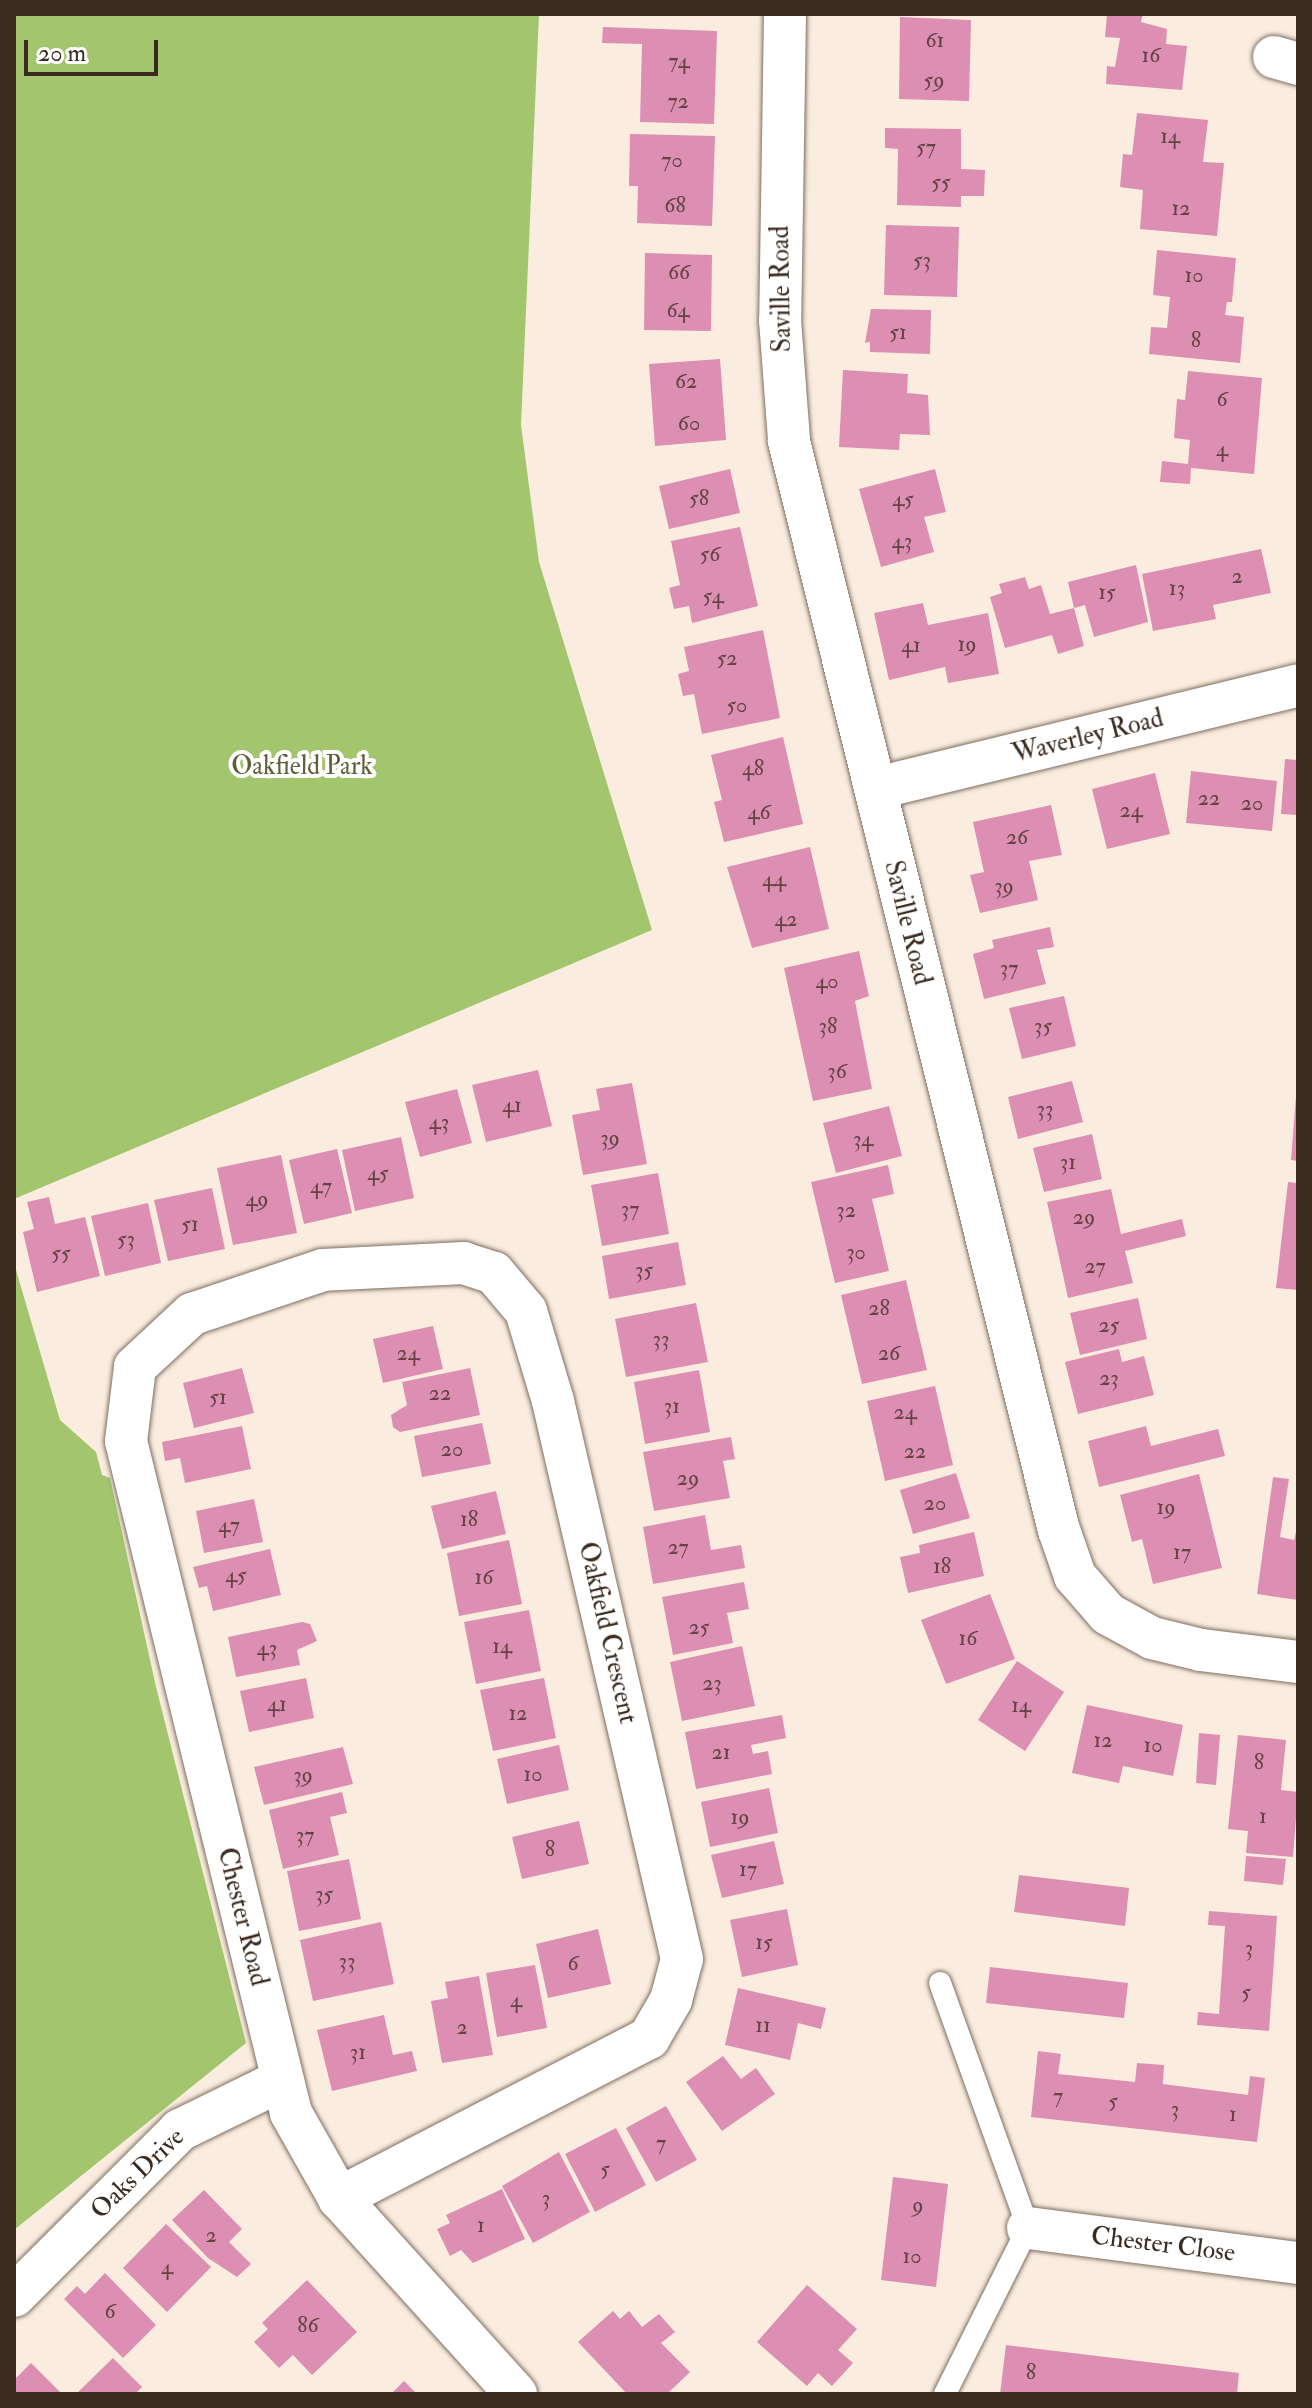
<!DOCTYPE html>
<style>
body{margin:0}
#map{position:relative;width:1312px;height:2408px;overflow:hidden;background:#faeddf;font-family:"IM FELL Double Pica",serif}
div>[style]{position:absolute}
.green>*{inset:0;background:#a3c56e}
.building>*{inset:0;background:#dc8eb3}
.roads{filter:drop-shadow(0 0 2px #7e6e62) drop-shadow(0 0 2px #7e6e62)}
.lane>*{height:22px;margin:-11px;padding:0 11px;transform-origin:11px;border-radius:11px;background:#fff}
.street>*{height:42px;margin:-21px;padding:0 21px;transform-origin:21px;border-radius:21px;background:#fff}
span{translate:-50% -50%;white-space:nowrap;text-align:center;line-height:1.15;-webkit-text-stroke:8px #fff;paint-order:stroke}
.number-label{font-size:22px;color:#634343}
.number-label span{-webkit-text-stroke-width:0}
.street-label{font-size:26px;color:#3b2a1e}
.park-label{font-size:26px;color:#5f603a}
.frame{position:absolute;inset:0;border:16px solid #3b2a1e;pointer-events:none}
.scale{position:absolute;left:24px;top:40px;width:134px;height:36px;box-sizing:border-box;border:4px solid #3b2a1e;border-top:0;padding-left:10px;font-size:24px;line-height:28px;white-space:nowrap;color:#3b2a1e;-webkit-text-stroke:6px #fff;paint-order:stroke}
</style>
<div id="map">
<div class="green">
<div style="clip-path:polygon(14px 14px,539px 14px,521px 425px,539px 562px,652px 930px,14px 1199px)"></div>
<div style="clip-path:polygon(14px 1263px,60px 1420px,96px 1452px,102px 1475px,110px 1478px,156px 1687px,246px 2043px,14px 2230px)"></div>
</div>
<div class="building">
<div style="clip-path:polygon(1107px 14px,1143px 14px,1141px 22px,1167px 29px,1166px 44px,1187px 46px,1182px 90px,1106px 84px,1107px 66px,1115px 67px,1120px 38px,1105px 37px)"></div>
<div style="clip-path:polygon(900px 17px,971px 20px,969px 101px,899px 99px)"></div>
<div style="clip-path:polygon(603px 27px,717px 31px,714px 124px,640px 122px,642px 44px,602px 43px)"></div>
<div style="clip-path:polygon(1137px 113px,1208px 120px,1203px 162px,1224px 163px,1217px 236px,1140px 229px,1143px 190px,1120px 187px,1123px 154px,1132px 155px)"></div>
<div style="clip-path:polygon(885px 128px,961px 129px,961px 169px,985px 170px,984px 196px,961px 196px,961px 207px,897px 205px,898px 149px,885px 148px)"></div>
<div style="clip-path:polygon(630px 134px,715px 136px,712px 226px,637px 223px,638px 186px,629px 186px)"></div>
<div style="clip-path:polygon(886px 225px,959px 227px,957px 297px,884px 295px)"></div>
<div style="clip-path:polygon(1157px 250px,1236px 258px,1232px 302px,1227px 302px,1225px 315px,1244px 317px,1240px 363px,1149px 354px,1151px 327px,1167px 328px,1170px 297px,1153px 295px)"></div>
<div style="clip-path:polygon(645px 253px,712px 255px,711px 331px,644px 330px)"></div>
<div style="clip-path:polygon(871px 309px,931px 310px,930px 354px,870px 352px,870px 342px,865px 343px)"></div>
<div style="clip-path:polygon(720px 359px,726px 440px,655px 446px,649px 364px)"></div>
<div style="clip-path:polygon(843px 370px,908px 374px,907px 393px,928px 395px,930px 435px,900px 434px,899px 450px,839px 447px)"></div>
<div style="clip-path:polygon(1188px 371px,1262px 378px,1254px 474px,1191px 468px,1190px 484px,1160px 482px,1162px 461px,1188px 464px,1190px 440px,1174px 438px,1177px 399px,1185px 400px)"></div>
<div style="clip-path:polygon(730px 469px,740px 513px,669px 529px,659px 486px)"></div>
<div style="clip-path:polygon(935px 469px,946px 512px,924px 517px,934px 552px,881px 567px,859px 489px)"></div>
<div style="clip-path:polygon(740px 527px,758px 606px,692px 623px,689px 606px,674px 609px,669px 588px,680px 585px,671px 541px)"></div>
<div style="clip-path:polygon(1261px 549px,1271px 593px,1213px 605px,1216px 619px,1153px 631px,1142px 574px)"></div>
<div style="clip-path:polygon(1136px 565px,1148px 622px,1094px 637px,1085px 605px,1074px 608px,1068px 582px)"></div>
<div style="clip-path:polygon(1025px 577px,1029px 589px,1041px 585px,1050px 614px,1074px 608px,1084px 646px,1058px 654px,1052px 635px,1005px 648px,990px 597px,1002px 593px,999px 584px)"></div>
<div style="clip-path:polygon(923px 603px,928px 625px,988px 613px,999px 674px,948px 683px,945px 667px,889px 680px,874px 613px)"></div>
<div style="clip-path:polygon(763px 630px,780px 718px,702px 734px,694px 694px,683px 696px,678px 674px,689px 671px,684px 647px)"></div>
<div style="clip-path:polygon(783px 737px,803px 824px,724px 842px,714px 802px,722px 800px,711px 755px)"></div>
<div style="clip-path:polygon(1285px 759px,1298px 760px,1298px 815px,1281px 814px)"></div>
<div style="clip-path:polygon(1191px 771px,1277px 781px,1272px 831px,1186px 823px)"></div>
<div style="clip-path:polygon(1155px 773px,1170px 834px,1107px 849px,1092px 789px)"></div>
<div style="clip-path:polygon(1051px 805px,1062px 855px,1029px 861px,1038px 900px,980px 913px,970px 875px,984px 872px,973px 822px)"></div>
<div style="clip-path:polygon(810px 847px,829px 929px,752px 948px,727px 867px)"></div>
<div style="clip-path:polygon(1050px 927px,1054px 947px,1037px 950px,1046px 984px,984px 999px,973px 954px,994px 948px,992px 940px)"></div>
<div style="clip-path:polygon(859px 951px,869px 996px,855px 1001px,872px 1089px,813px 1101px,784px 968px)"></div>
<div style="clip-path:polygon(1064px 996px,1076px 1046px,1022px 1059px,1009px 1008px)"></div>
<div style="clip-path:polygon(538px 1070px,552px 1126px,486px 1142px,472px 1085px)"></div>
<div style="clip-path:polygon(1072px 1081px,1083px 1122px,1018px 1139px,1008px 1097px)"></div>
<div style="clip-path:polygon(632px 1083px,647px 1164px,583px 1175px,572px 1115px,600px 1110px,596px 1089px)"></div>
<div style="clip-path:polygon(457px 1089px,472px 1143px,420px 1157px,405px 1102px)"></div>
<div style="clip-path:polygon(1296px 1096px,1298px 1096px,1298px 1161px,1291px 1160px)"></div>
<div style="clip-path:polygon(889px 1106px,902px 1156px,836px 1173px,823px 1123px)"></div>
<div style="clip-path:polygon(1092px 1134px,1102px 1179px,1044px 1192px,1033px 1148px)"></div>
<div style="clip-path:polygon(401px 1137px,414px 1198px,355px 1211px,342px 1150px)"></div>
<div style="clip-path:polygon(337px 1149px,352px 1213px,304px 1224px,289px 1160px)"></div>
<div style="clip-path:polygon(281px 1155px,297px 1233px,233px 1245px,217px 1168px)"></div>
<div style="clip-path:polygon(888px 1165px,894px 1194px,872px 1199px,889px 1271px,835px 1283px,811px 1182px)"></div>
<div style="clip-path:polygon(658px 1173px,669px 1234px,602px 1246px,591px 1185px)"></div>
<div style="clip-path:polygon(1288px 1182px,1298px 1183px,1298px 1290px,1276px 1288px)"></div>
<div style="clip-path:polygon(212px 1188px,225px 1249px,168px 1261px,154px 1200px)"></div>
<div style="clip-path:polygon(1111px 1189px,1121px 1234px,1182px 1219px,1186px 1236px,1125px 1251px,1133px 1283px,1068px 1298px,1047px 1202px)"></div>
<div style="clip-path:polygon(49px 1197px,55px 1224px,85px 1217px,100px 1276px,37px 1292px,23px 1232px,34px 1229px,27px 1202px)"></div>
<div style="clip-path:polygon(148px 1203px,161px 1263px,105px 1276px,91px 1216px)"></div>
<div style="clip-path:polygon(678px 1242px,686px 1285px,609px 1299px,602px 1256px)"></div>
<div style="clip-path:polygon(906px 1280px,927px 1370px,862px 1384px,841px 1295px)"></div>
<div style="clip-path:polygon(1138px 1298px,1147px 1339px,1080px 1355px,1070px 1313px)"></div>
<div style="clip-path:polygon(696px 1303px,708px 1362px,626px 1377px,615px 1319px)"></div>
<div style="clip-path:polygon(433px 1326px,443px 1369px,383px 1383px,373px 1339px)"></div>
<div style="clip-path:polygon(1119px 1349px,1122px 1362px,1144px 1356px,1154px 1395px,1078px 1414px,1065px 1362px)"></div>
<div style="clip-path:polygon(242px 1368px,254px 1413px,194px 1428px,183px 1383px)"></div>
<div style="clip-path:polygon(470px 1368px,480px 1415px,400px 1432px,393px 1427px,391px 1415px,407px 1405px,402px 1382px)"></div>
<div style="clip-path:polygon(699px 1370px,710px 1432px,645px 1444px,634px 1382px)"></div>
<div style="clip-path:polygon(935px 1386px,953px 1465px,885px 1481px,867px 1401px)"></div>
<div style="clip-path:polygon(482px 1423px,491px 1464px,422px 1477px,414px 1436px)"></div>
<div style="clip-path:polygon(242px 1426px,251px 1469px,185px 1483px,180px 1458px,165px 1461px,162px 1442px)"></div>
<div style="clip-path:polygon(1146px 1426px,1151px 1446px,1218px 1429px,1225px 1456px,1099px 1487px,1088px 1441px)"></div>
<div style="clip-path:polygon(731px 1437px,735px 1459px,723px 1461px,730px 1498px,654px 1511px,643px 1452px)"></div>
<div style="clip-path:polygon(956px 1473px,970px 1518px,913px 1534px,900px 1490px)"></div>
<div style="clip-path:polygon(1199px 1474px,1222px 1568px,1153px 1584px,1142px 1539px,1132px 1542px,1120px 1495px)"></div>
<div style="clip-path:polygon(1273px 1477px,1289px 1479px,1280px 1537px,1294px 1540px,1298px 1524px,1298px 1600px,1257px 1594px)"></div>
<div style="clip-path:polygon(496px 1491px,506px 1534px,442px 1549px,431px 1506px)"></div>
<div style="clip-path:polygon(254px 1499px,263px 1542px,204px 1553px,196px 1511px)"></div>
<div style="clip-path:polygon(705px 1515px,711px 1550px,741px 1545px,745px 1568px,653px 1584px,643px 1527px)"></div>
<div style="clip-path:polygon(974px 1532px,984px 1576px,908px 1593px,900px 1557px,920px 1553px,919px 1545px)"></div>
<div style="clip-path:polygon(509px 1540px,522px 1604px,459px 1616px,447px 1553px)"></div>
<div style="clip-path:polygon(270px 1549px,281px 1595px,213px 1611px,207px 1586px,199px 1588px,193px 1567px)"></div>
<div style="clip-path:polygon(744px 1582px,749px 1609px,727px 1613px,733px 1643px,673px 1655px,662px 1597px)"></div>
<div style="clip-path:polygon(990px 1594px,1015px 1659px,946px 1684px,921px 1620px)"></div>
<div style="clip-path:polygon(529px 1610px,541px 1671px,476px 1684px,464px 1622px)"></div>
<div style="clip-path:polygon(302px 1622px,310px 1624px,317px 1641px,297px 1650px,300px 1665px,236px 1677px,228px 1637px)"></div>
<div style="clip-path:polygon(742px 1646px,755px 1706px,682px 1721px,670px 1662px)"></div>
<div style="clip-path:polygon(1017px 1661px,1064px 1692px,1025px 1751px,978px 1720px)"></div>
<div style="clip-path:polygon(306px 1678px,314px 1718px,249px 1732px,240px 1691px)"></div>
<div style="clip-path:polygon(544px 1678px,556px 1738px,493px 1751px,480px 1690px)"></div>
<div style="clip-path:polygon(1087px 1705px,1183px 1725px,1173px 1776px,1123px 1766px,1119px 1783px,1072px 1773px)"></div>
<div style="clip-path:polygon(782px 1715px,786px 1738px,751px 1745px,753px 1754px,768px 1751px,772px 1774px,696px 1789px,685px 1732px)"></div>
<div style="clip-path:polygon(1199px 1733px,1220px 1735px,1216px 1785px,1196px 1783px)"></div>
<div style="clip-path:polygon(1238px 1735px,1286px 1740px,1281px 1790px,1298px 1792px,1293px 1857px,1246px 1853px,1248px 1831px,1228px 1829px)"></div>
<div style="clip-path:polygon(559px 1745px,569px 1790px,507px 1804px,497px 1759px)"></div>
<div style="clip-path:polygon(343px 1747px,353px 1784px,264px 1805px,254px 1767px)"></div>
<div style="clip-path:polygon(769px 1788px,778px 1833px,710px 1847px,701px 1802px)"></div>
<div style="clip-path:polygon(342px 1792px,347px 1813px,330px 1817px,339px 1855px,283px 1869px,269px 1810px)"></div>
<div style="clip-path:polygon(579px 1821px,589px 1864px,522px 1879px,512px 1837px)"></div>
<div style="clip-path:polygon(774px 1841px,784px 1884px,722px 1898px,711px 1855px)"></div>
<div style="clip-path:polygon(1246px 1856px,1286px 1859px,1283px 1885px,1244px 1881px)"></div>
<div style="clip-path:polygon(349px 1859px,361px 1919px,299px 1931px,287px 1871px)"></div>
<div style="clip-path:polygon(1019px 1875px,1129px 1888px,1125px 1926px,1014px 1912px)"></div>
<div style="clip-path:polygon(787px 1909px,798px 1965px,742px 1977px,730px 1920px)"></div>
<div style="clip-path:polygon(1209px 1911px,1277px 1916px,1269px 2031px,1197px 2025px,1198px 2012px,1219px 2014px,1225px 1926px,1208px 1925px)"></div>
<div style="clip-path:polygon(381px 1922px,394px 1984px,313px 2001px,300px 1940px)"></div>
<div style="clip-path:polygon(598px 1929px,611px 1984px,548px 1998px,536px 1944px)"></div>
<div style="clip-path:polygon(535px 1965px,547px 2028px,497px 2037px,486px 1973px)"></div>
<div style="clip-path:polygon(990px 1967px,1128px 1983px,1124px 2018px,986px 2003px)"></div>
<div style="clip-path:polygon(479px 1976px,493px 2055px,442px 2063px,431px 2001px,448px 1998px,445px 1982px)"></div>
<div style="clip-path:polygon(738px 1988px,826px 2008px,821px 2029px,798px 2023px,790px 2060px,725px 2045px)"></div>
<div style="clip-path:polygon(384px 2015px,393px 2055px,412px 2051px,417px 2071px,332px 2091px,317px 2030px)"></div>
<div style="clip-path:polygon(1038px 2051px,1061px 2054px,1058px 2074px,1135px 2082px,1137px 2063px,1164px 2065px,1163px 2084px,1248px 2095px,1250px 2076px,1265px 2078px,1257px 2142px,1031px 2117px)"></div>
<div style="clip-path:polygon(723px 2056px,741px 2079px,756px 2068px,775px 2094px,722px 2131px,686px 2082px)"></div>
<div style="clip-path:polygon(666px 2106px,697px 2160px,656px 2182px,626px 2128px)"></div>
<div style="clip-path:polygon(616px 2128px,646px 2185px,595px 2212px,565px 2154px)"></div>
<div style="clip-path:polygon(559px 2152px,590px 2212px,533px 2243px,502px 2186px)"></div>
<div style="clip-path:polygon(893px 2177px,948px 2184px,936px 2287px,881px 2280px)"></div>
<div style="clip-path:polygon(502px 2189px,525px 2239px,473px 2263px,461px 2250px,450px 2256px,437px 2229px,450px 2223px,446px 2215px)"></div>
<div style="clip-path:polygon(204px 2190px,242px 2229px,229px 2242px,251px 2264px,237px 2277px,208px 2258px,172px 2220px)"></div>
<div style="clip-path:polygon(166px 2224px,211px 2267px,167px 2312px,123px 2268px)"></div>
<div style="clip-path:polygon(105px 2273px,156px 2325px,123px 2358px,64px 2299px,77px 2286px,85px 2294px)"></div>
<div style="clip-path:polygon(307px 2280px,357px 2332px,312px 2375px,293px 2355px,279px 2368px,254px 2342px,268px 2329px,262px 2323px)"></div>
<div style="clip-path:polygon(807px 2285px,857px 2329px,838px 2350px,853px 2363px,832px 2386px,818px 2373px,807px 2386px,757px 2342px)"></div>
<div style="clip-path:polygon(613px 2311px,620px 2319px,629px 2311px,642px 2327px,659px 2314px,675px 2332px,661px 2343px,690px 2372px,667px 2394px,627px 2394px,578px 2342px)"></div>
<div style="clip-path:polygon(1006px 2345px,1239px 2373px,1237px 2394px,1000px 2394px)"></div>
<div style="clip-path:polygon(113px 2358px,142px 2387px,135px 2394px,76px 2394px)"></div>
<div style="clip-path:polygon(31px 2363px,62px 2394px,14px 2394px,14px 2380px)"></div>
<div style="clip-path:polygon(404px 2381px,417px 2394px,391px 2394px)"></div>
</div>
<div class="roads">
<div class="lane">
<div style="left:940px;top:1983px;width:260px;rotate:70.2deg"></div>
<div style="left:1028px;top:2228px;width:186px;rotate:116.6deg"></div>
</div>
<div class="street">
<div style="left:785px;top:14px;width:306px;rotate:90.9deg"></div>
<div style="left:780px;top:320px;width:121px;rotate:85.7deg"></div>
<div style="left:789px;top:441px;width:1122px;rotate:76.08deg"></div>
<div style="left:1059px;top:1530px;width:49px;rotate:70.8deg"></div>
<div style="left:1075px;top:1576px;width:50px;rotate:49deg"></div>
<div style="left:1108px;top:1614px;width:50px;rotate:28.6deg"></div>
<div style="left:1152px;top:1638px;width:50px;rotate:13.8deg"></div>
<div style="left:1201px;top:1650px;width:98px;rotate:7.1deg"></div>
<div style="left:1274px;top:57px;width:25px;rotate:16deg"></div>
<div style="left:877px;top:788px;width:433px;rotate:-13.7deg"></div>
<div style="left:339px;top:2198px;width:349px;rotate:-27.3deg"></div>
<div style="left:649px;top:2038px;width:44px;rotate:-59.9deg"></div>
<div style="left:671px;top:2000px;width:42px;rotate:-75deg"></div>
<div style="left:682px;top:1959px;width:573px;rotate:-103.02deg"></div>
<div style="left:553px;top:1401px;width:94px;rotate:-106.7deg"></div>
<div style="left:526px;top:1311px;width:50px;rotate:-130.1deg"></div>
<div style="left:494px;top:1273px;width:32px;rotate:-162deg"></div>
<div style="left:464px;top:1263px;width:141px;rotate:177.2deg"></div>
<div style="left:323px;top:1270px;width:138px;rotate:161.4deg"></div>
<div style="left:192px;top:1314px;width:78px;rotate:137.1deg"></div>
<div style="left:135px;top:1367px;width:75px;rotate:96.9deg"></div>
<div style="left:126px;top:1441px;width:692px;rotate:76.2deg"></div>
<div style="left:291px;top:2113px;width:98px;rotate:60.5deg"></div>
<div style="left:339px;top:2198px;width:264px;rotate:47.9deg"></div>
<div style="left:1028px;top:2228px;width:272px;rotate:7.4deg"></div>
<div style="left:14px;top:2296px;width:235px;rotate:-45deg"></div>
<div style="left:180px;top:2130px;width:114px;rotate:-26.1deg"></div>
</div>
</div>
<div class="number-label">
<span style="left:935px;top:41px">61</span>
<span style="left:1151px;top:56px">16</span>
<span style="left:679px;top:62px">74</span>
<span style="left:934px;top:81px">59</span>
<span style="left:678px;top:102px">72</span>
<span style="left:1170px;top:137px">14</span>
<span style="left:926px;top:148px">57</span>
<span style="left:672px;top:161px">70</span>
<span style="left:941px;top:183px">55</span>
<span style="left:675px;top:206px">68</span>
<span style="left:1181px;top:209px">12</span>
<span style="left:922px;top:261px">53</span>
<span style="left:679px;top:273px">66</span>
<span style="left:1194px;top:276px">10</span>
<span style="left:678px;top:311px">64</span>
<span style="left:898px;top:333px">51</span>
<span style="left:1196px;top:341px">8</span>
<span style="left:686px;top:382px">62</span>
<span style="left:1222px;top:400px">6</span>
<span style="left:689px;top:424px">60</span>
<span style="left:1222px;top:450px">4</span>
<span style="left:699px;top:499px">58</span>
<span style="left:903px;top:500px">45</span>
<span style="left:902px;top:542px">43</span>
<span style="left:710px;top:555px">56</span>
<span style="left:1237px;top:577px">2</span>
<span style="left:1177px;top:589px">13</span>
<span style="left:1107px;top:593px">15</span>
<span style="left:713px;top:597px">54</span>
<span style="left:967px;top:645px">19</span>
<span style="left:911px;top:646px">41</span>
<span style="left:727px;top:659px">52</span>
<span style="left:737px;top:706px">50</span>
<span style="left:753px;top:769px">48</span>
<span style="left:1209px;top:799px">22</span>
<span style="left:1252px;top:804px">20</span>
<span style="left:1131px;top:811px">24</span>
<span style="left:759px;top:813px">46</span>
<span style="left:1017px;top:838px">26</span>
<span style="left:774px;top:880px">44</span>
<span style="left:1004px;top:887px">39</span>
<span style="left:786px;top:920px">42</span>
<span style="left:1009px;top:969px">37</span>
<span style="left:827px;top:982px">40</span>
<span style="left:828px;top:1027px">38</span>
<span style="left:1043px;top:1027px">35</span>
<span style="left:837px;top:1072px">36</span>
<span style="left:512px;top:1106px">41</span>
<span style="left:1045px;top:1110px">33</span>
<span style="left:439px;top:1123px">43</span>
<span style="left:610px;top:1139px">39</span>
<span style="left:863px;top:1140px">34</span>
<span style="left:1068px;top:1163px">31</span>
<span style="left:378px;top:1174px">45</span>
<span style="left:321px;top:1187px">47</span>
<span style="left:257px;top:1200px">49</span>
<span style="left:630px;top:1210px">37</span>
<span style="left:846px;top:1211px">32</span>
<span style="left:1084px;top:1218px">29</span>
<span style="left:190px;top:1225px">51</span>
<span style="left:126px;top:1240px">53</span>
<span style="left:856px;top:1253px">30</span>
<span style="left:61px;top:1254px">55</span>
<span style="left:1095px;top:1267px">27</span>
<span style="left:644px;top:1271px">35</span>
<span style="left:879px;top:1309px">28</span>
<span style="left:1109px;top:1326px">25</span>
<span style="left:661px;top:1340px">33</span>
<span style="left:408px;top:1354px">24</span>
<span style="left:889px;top:1354px">26</span>
<span style="left:1109px;top:1379px">23</span>
<span style="left:440px;top:1394px">22</span>
<span style="left:218px;top:1398px">51</span>
<span style="left:672px;top:1407px">31</span>
<span style="left:905px;top:1413px">24</span>
<span style="left:452px;top:1450px">20</span>
<span style="left:915px;top:1452px">22</span>
<span style="left:688px;top:1479px">29</span>
<span style="left:935px;top:1504px">20</span>
<span style="left:1166px;top:1508px">19</span>
<span style="left:469px;top:1520px">18</span>
<span style="left:229px;top:1526px">47</span>
<span style="left:678px;top:1548px">27</span>
<span style="left:1182px;top:1553px">17</span>
<span style="left:942px;top:1567px">18</span>
<span style="left:236px;top:1576px">45</span>
<span style="left:484px;top:1578px">16</span>
<span style="left:699px;top:1628px">25</span>
<span style="left:968px;top:1639px">16</span>
<span style="left:502px;top:1647px">14</span>
<span style="left:267px;top:1649px">43</span>
<span style="left:712px;top:1684px">23</span>
<span style="left:277px;top:1705px">41</span>
<span style="left:1021px;top:1706px">14</span>
<span style="left:518px;top:1714px">12</span>
<span style="left:1103px;top:1741px">12</span>
<span style="left:1153px;top:1746px">10</span>
<span style="left:721px;top:1753px">21</span>
<span style="left:1259px;top:1763px">8</span>
<span style="left:533px;top:1775px">10</span>
<span style="left:303px;top:1776px">39</span>
<span style="left:1263px;top:1817px">1</span>
<span style="left:740px;top:1818px">19</span>
<span style="left:305px;top:1836px">37</span>
<span style="left:550px;top:1850px">8</span>
<span style="left:748px;top:1870px">17</span>
<span style="left:324px;top:1895px">35</span>
<span style="left:764px;top:1943px">15</span>
<span style="left:1249px;top:1949px">3</span>
<span style="left:347px;top:1962px">33</span>
<span style="left:573px;top:1964px">6</span>
<span style="left:1246px;top:1993px">5</span>
<span style="left:516px;top:2001px">4</span>
<span style="left:763px;top:2026px">11</span>
<span style="left:462px;top:2028px">2</span>
<span style="left:358px;top:2053px">31</span>
<span style="left:1058px;top:2097px">7</span>
<span style="left:1113px;top:2102px">5</span>
<span style="left:1175px;top:2110px">3</span>
<span style="left:1233px;top:2115px">1</span>
<span style="left:661px;top:2144px">7</span>
<span style="left:605px;top:2170px">5</span>
<span style="left:546px;top:2199px">3</span>
<span style="left:918px;top:2206px">9</span>
<span style="left:481px;top:2226px">1</span>
<span style="left:211px;top:2236px">2</span>
<span style="left:912px;top:2257px">10</span>
<span style="left:167px;top:2268px">4</span>
<span style="left:110px;top:2312px">6</span>
<span style="left:308px;top:2326px">86</span>
<span style="left:1031px;top:2373px">8</span>
</div>
<div class="street-label">
<span style="left:782px;top:289px;rotate:-91deg">Saville Road</span>
<span style="left:1088px;top:737px;rotate:-14deg">Waverley Road</span>
<span style="left:907px;top:923px;rotate:76deg">Saville Road</span>
<span style="left:607px;top:1633px;rotate:77deg">Oakfield Crescent</span>
<span style="left:242px;top:1917px;rotate:76deg">Chester Road</span>
<span style="left:138px;top:2174px;rotate:-44deg">Oaks Drive</span>
<span style="left:1163px;top:2245px;rotate:7deg">Chester Close</span>
</div>
<div class="park-label">
<span style="left:302px;top:767px">Oakfield Park</span>
</div>
<div class="frame"></div>
<div class="scale">20 m</div>
</div>
